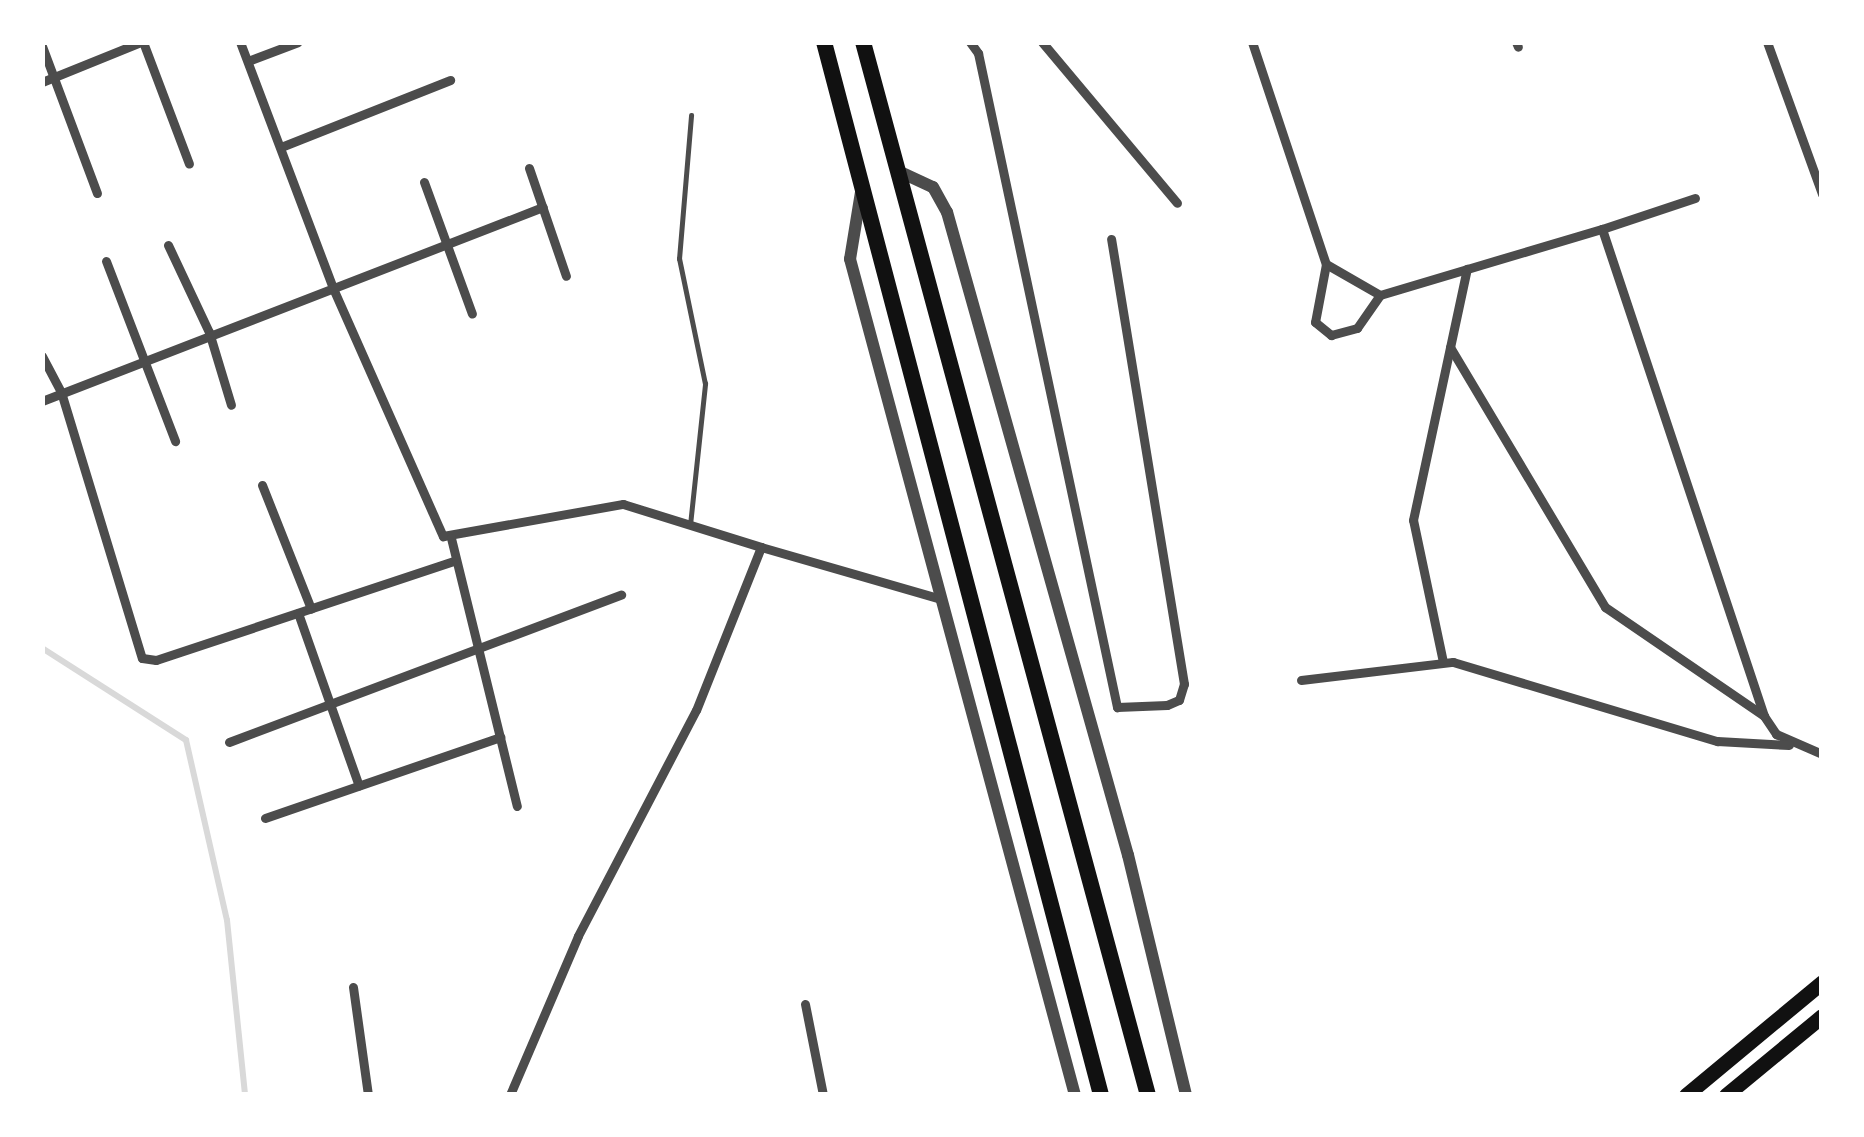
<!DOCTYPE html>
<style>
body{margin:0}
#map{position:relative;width:1864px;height:1137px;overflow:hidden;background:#fff;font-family:Barlow,sans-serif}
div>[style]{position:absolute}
.stream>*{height:6px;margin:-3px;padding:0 3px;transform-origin:3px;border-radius:3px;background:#d9d9d9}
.service>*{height:4.5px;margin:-2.25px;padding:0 2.25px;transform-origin:2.25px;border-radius:2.25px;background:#4c4c4c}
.minor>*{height:9px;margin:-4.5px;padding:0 4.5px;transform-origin:4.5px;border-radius:4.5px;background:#4c4c4c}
.tertiary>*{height:12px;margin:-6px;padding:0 6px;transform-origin:6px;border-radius:6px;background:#4c4c4c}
.trunk>*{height:15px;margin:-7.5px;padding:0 7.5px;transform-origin:7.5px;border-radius:7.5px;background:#111}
.motorway>*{height:16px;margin:-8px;padding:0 8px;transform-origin:8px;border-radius:8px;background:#111}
span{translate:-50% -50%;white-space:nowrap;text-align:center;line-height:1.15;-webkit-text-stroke:10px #fff;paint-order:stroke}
.frame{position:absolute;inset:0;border:45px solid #fff;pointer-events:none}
</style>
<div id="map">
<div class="stream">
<div style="left:42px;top:648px;width:171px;rotate:32.6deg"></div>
<div style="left:186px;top:740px;width:185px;rotate:77.2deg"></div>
<div style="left:227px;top:920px;width:176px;rotate:84.1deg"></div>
</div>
<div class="service">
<div style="left:690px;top:525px;width:142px;rotate:-83.9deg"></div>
<div style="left:705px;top:384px;width:128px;rotate:-101.7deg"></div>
<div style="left:679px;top:259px;width:144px;rotate:-85.2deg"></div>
</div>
<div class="minor">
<div style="left:143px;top:42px;width:130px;rotate:69.3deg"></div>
<div style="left:240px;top:42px;width:261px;rotate:69.3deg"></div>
<div style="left:332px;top:286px;width:274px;rotate:66.1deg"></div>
<div style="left:443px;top:536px;width:183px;rotate:-10.1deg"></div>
<div style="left:623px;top:504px;width:145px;rotate:17.3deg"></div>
<div style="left:761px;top:547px;width:175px;rotate:111.7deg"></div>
<div style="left:696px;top:710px;width:255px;rotate:117.6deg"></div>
<div style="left:578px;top:936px;width:173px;rotate:113.2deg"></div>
<div style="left:970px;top:42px;width:14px;rotate:54deg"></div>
<div style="left:978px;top:53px;width:669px;rotate:78deg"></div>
<div style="left:1117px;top:707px;width:50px;rotate:-2.3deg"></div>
<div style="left:1167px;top:705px;width:13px;rotate:-23deg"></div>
<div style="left:1179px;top:700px;width:17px;rotate:-73deg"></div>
<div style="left:1184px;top:684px;width:451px;rotate:-99.3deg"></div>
<div style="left:1042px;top:42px;width:210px;rotate:50deg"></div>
<div style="left:1252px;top:42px;width:234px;rotate:71.6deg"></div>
<div style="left:1326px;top:264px;width:62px;rotate:29.9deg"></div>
<div style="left:1380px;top:295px;width:232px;rotate:-16.6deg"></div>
<div style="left:1602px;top:229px;width:513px;rotate:71.6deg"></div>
<div style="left:1764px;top:716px;width:22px;rotate:56deg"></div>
<div style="left:1776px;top:734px;width:50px;rotate:23.5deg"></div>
<div style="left:1516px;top:42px;width:5px;rotate:68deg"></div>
<div style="left:1767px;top:42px;width:162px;rotate:70.1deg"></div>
<div style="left:42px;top:46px;width:157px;rotate:69.5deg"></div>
<div style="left:248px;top:61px;width:53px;rotate:-20.8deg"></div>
<div style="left:42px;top:82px;width:107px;rotate:-22deg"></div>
<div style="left:281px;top:147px;width:182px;rotate:-21.6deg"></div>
<div style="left:529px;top:168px;width:114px;rotate:71.1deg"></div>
<div style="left:424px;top:182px;width:140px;rotate:70deg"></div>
<div style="left:1602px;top:229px;width:98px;rotate:-18.4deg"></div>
<div style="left:168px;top:245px;width:96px;rotate:64.8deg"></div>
<div style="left:209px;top:332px;width:76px;rotate:73.2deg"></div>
<div style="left:106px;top:261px;width:193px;rotate:69deg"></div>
<div style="left:1326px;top:264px;width:59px;rotate:100.7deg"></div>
<div style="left:1315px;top:322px;width:21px;rotate:39deg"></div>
<div style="left:1331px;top:335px;width:27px;rotate:-15deg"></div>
<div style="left:1357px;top:328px;width:40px;rotate:-55.1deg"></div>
<div style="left:1450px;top:347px;width:303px;rotate:59.2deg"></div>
<div style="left:1605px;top:607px;width:193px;rotate:34.4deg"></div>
<div style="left:42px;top:356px;width:41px;rotate:62.2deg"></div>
<div style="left:61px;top:392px;width:278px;rotate:73.1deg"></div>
<div style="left:142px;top:658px;width:14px;rotate:8deg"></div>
<div style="left:156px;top:660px;width:316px;rotate:-18.4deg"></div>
<div style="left:42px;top:401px;width:537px;rotate:-21.17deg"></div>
<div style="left:262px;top:485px;width:133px;rotate:68.4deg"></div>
<div style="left:451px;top:538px;width:276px;rotate:76.2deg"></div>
<div style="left:761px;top:547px;width:187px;rotate:16.1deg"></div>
<div style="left:298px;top:613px;width:183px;rotate:70.6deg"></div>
<div style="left:1443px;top:662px;width:145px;rotate:-101.9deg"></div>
<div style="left:1413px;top:520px;width:257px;rotate:-77.9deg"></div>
<div style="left:1301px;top:680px;width:153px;rotate:-6.8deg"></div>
<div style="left:1453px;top:662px;width:276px;rotate:16.7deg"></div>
<div style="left:1717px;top:741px;width:72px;rotate:3.2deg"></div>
<div style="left:229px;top:742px;width:419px;rotate:-20.6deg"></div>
<div style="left:265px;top:818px;width:249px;rotate:-19deg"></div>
<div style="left:353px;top:987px;width:109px;rotate:82.1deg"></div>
<div style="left:805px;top:1004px;width:93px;rotate:78.8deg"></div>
</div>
<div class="tertiary">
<div style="left:898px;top:171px;width:38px;rotate:25deg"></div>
<div style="left:933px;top:187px;width:29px;rotate:61deg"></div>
<div style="left:947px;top:212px;width:668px;rotate:74.28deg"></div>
<div style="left:1128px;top:855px;width:247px;rotate:76.4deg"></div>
<div style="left:862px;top:186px;width:74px;rotate:99.3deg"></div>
<div style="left:850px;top:259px;width:866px;rotate:74.94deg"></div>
</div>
<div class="trunk">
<div style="left:1686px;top:1095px;width:177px;rotate:-39.7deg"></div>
<div style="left:1726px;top:1095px;width:124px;rotate:-39.5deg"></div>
</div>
<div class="motorway">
<div style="left:824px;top:42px;width:1089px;rotate:75.26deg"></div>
<div style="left:863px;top:42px;width:1091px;rotate:74.86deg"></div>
</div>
<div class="frame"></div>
</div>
